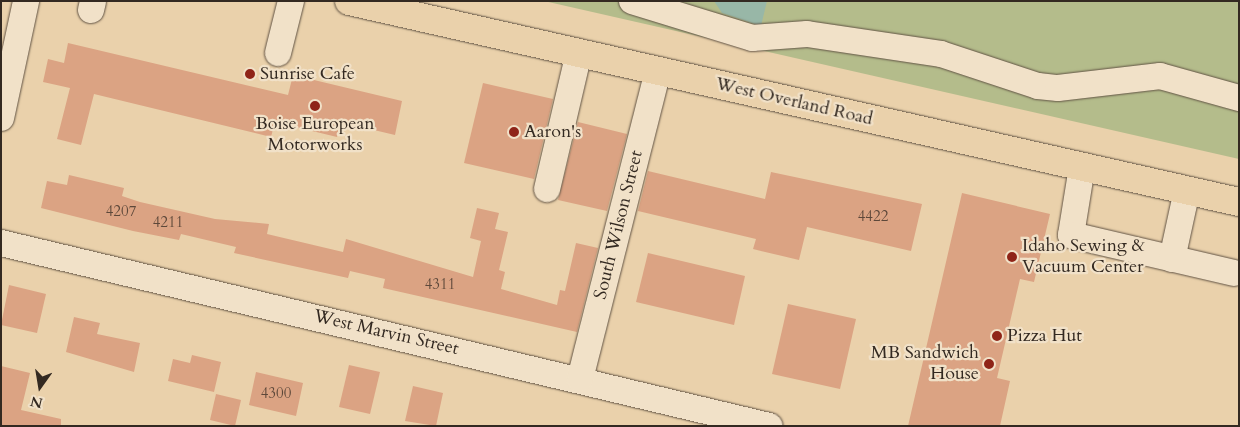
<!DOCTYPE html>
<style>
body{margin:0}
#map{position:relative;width:1240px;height:427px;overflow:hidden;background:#ead1ab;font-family:Cardo,serif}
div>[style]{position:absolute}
.green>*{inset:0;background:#b4bc8b}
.water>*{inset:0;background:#98b7a7}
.building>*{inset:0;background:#dba383}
.roads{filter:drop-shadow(0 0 1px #615344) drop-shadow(0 0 1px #615344)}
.minor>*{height:26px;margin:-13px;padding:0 13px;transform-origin:13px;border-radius:13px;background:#f1e1c8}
.major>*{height:28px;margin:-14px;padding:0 14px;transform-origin:14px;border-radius:14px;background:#ead1ab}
.dots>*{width:14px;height:14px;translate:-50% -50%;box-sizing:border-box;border:2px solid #f1e1c8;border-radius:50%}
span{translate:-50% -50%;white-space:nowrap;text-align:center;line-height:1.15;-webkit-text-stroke:4.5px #f1e1c8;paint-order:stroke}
.number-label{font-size:15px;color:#5d483a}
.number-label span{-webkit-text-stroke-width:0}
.poi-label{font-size:18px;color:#332921}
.left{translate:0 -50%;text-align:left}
.right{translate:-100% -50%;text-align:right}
.street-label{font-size:18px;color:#332921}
.frame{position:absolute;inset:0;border:2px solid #332921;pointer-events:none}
.north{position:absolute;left:15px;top:362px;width:50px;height:50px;-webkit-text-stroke:4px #f1e1c8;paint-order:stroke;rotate:193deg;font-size:14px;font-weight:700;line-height:20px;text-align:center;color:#332921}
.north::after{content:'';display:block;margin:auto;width:18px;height:22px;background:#332921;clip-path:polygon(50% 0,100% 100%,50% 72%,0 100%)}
</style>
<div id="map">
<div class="green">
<div style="clip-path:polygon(544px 1px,1239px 1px,1239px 159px)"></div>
</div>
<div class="water">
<div style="clip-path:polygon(714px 1px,767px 1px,761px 26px,722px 13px)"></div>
</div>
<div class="building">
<div style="clip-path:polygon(68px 43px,288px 95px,293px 75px,402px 101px,395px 135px,340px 122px,337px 137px,275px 122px,271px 137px,94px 94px,81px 145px,57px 139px,70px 88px,43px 82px,48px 59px,64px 63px)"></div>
<div style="clip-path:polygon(483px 83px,553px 99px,534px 179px,464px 163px)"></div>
<div style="clip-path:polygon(578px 122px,627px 134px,607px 211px,558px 200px)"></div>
<div style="clip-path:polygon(648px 171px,765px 199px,771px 172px,922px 204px,911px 251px,807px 227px,799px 260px,753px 249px,756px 239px,638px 211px)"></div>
<div style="clip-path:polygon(69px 175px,124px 188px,122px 196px,140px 202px,215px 219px,269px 224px,267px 234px,343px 252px,346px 239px,473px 277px,481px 241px,470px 238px,477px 208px,499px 213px,495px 229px,508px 232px,499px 270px,505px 272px,501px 289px,557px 305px,560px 290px,565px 291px,576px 243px,598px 248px,577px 332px,383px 288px,385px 279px,350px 271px,348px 278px,234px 253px,236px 247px,181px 234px,179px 240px,133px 231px,41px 208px,47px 181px,67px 185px)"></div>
<div style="clip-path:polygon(962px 193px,1050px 214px,1034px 282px,1020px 279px,997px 378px,1010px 381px,1000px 426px,908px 426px)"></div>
<div style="clip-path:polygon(648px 253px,745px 276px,734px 325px,636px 302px)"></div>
<div style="clip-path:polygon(9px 285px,46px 294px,37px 333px,1px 325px)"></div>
<div style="clip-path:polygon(788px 304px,856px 319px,840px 389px,772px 374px)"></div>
<div style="clip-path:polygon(74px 317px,100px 323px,97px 334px,140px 343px,134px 372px,66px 352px)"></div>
<div style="clip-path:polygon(192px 355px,221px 362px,214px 392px,168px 381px,173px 359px,190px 363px)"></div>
<div style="clip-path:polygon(349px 365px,380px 372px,370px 414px,339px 407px)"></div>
<div style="clip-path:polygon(1px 366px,30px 373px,21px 410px,61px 419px,61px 426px,1px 426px)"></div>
<div style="clip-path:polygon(256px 372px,303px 383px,296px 416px,249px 405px)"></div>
<div style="clip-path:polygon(413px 386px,443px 393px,436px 426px,405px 421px)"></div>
<div style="clip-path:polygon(216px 394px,241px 400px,235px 426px,210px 420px)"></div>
</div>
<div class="roads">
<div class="minor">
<div style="left:632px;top:1px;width:126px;rotate:17.1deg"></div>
<div style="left:752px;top:38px;width:55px;rotate:-4.2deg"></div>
<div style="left:807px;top:34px;width:135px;rotate:8.5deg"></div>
<div style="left:941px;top:54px;width:102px;rotate:18.3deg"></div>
<div style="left:1038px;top:86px;width:20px;rotate:6deg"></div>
<div style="left:1058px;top:88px;width:103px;rotate:-6.7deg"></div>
<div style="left:1160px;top:76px;width:82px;rotate:15.6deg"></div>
<div style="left:91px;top:10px;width:9px;rotate:-77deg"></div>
<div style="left:278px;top:53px;width:54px;rotate:-76deg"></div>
<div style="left:1px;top:118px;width:120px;rotate:-77.9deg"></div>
<div style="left:1082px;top:167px;width:69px;rotate:99.2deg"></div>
<div style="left:1071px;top:235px;width:167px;rotate:13.1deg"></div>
<div style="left:547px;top:189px;width:140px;rotate:-76.8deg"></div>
<div style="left:1px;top:243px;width:790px;rotate:13.4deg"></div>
<div style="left:1172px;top:259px;width:71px;rotate:-77.7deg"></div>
<div style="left:580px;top:379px;width:318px;rotate:-75.8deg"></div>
</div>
<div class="major">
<div style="left:349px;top:1px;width:912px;rotate:12.73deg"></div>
</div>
</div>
<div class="dots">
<div style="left:250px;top:74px;background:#8f2418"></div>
<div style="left:315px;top:106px;background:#8f2418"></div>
<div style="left:514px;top:132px;background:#8f2418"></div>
<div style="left:1012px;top:257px;background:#8f2418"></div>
<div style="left:997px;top:336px;background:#8f2418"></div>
<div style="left:989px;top:364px;background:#8f2418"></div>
</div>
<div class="number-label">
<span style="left:121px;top:212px">4207</span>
<span style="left:873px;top:217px">4422</span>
<span style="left:168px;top:223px">4211</span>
<span style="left:440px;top:285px">4311</span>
<span style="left:276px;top:394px">4300</span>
</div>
<div class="poi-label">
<span class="left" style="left:260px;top:74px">Sunrise Cafe</span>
<span style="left:315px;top:135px">Boise European<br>Motorworks</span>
<span class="left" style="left:524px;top:132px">Aaron's</span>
<span class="left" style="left:1022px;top:257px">Idaho Sewing &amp;<br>Vacuum Center</span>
<span class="left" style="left:1007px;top:336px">Pizza Hut</span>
<span class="right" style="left:979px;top:364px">MB Sandwich<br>House</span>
</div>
<div class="street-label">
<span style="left:794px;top:102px;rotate:13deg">West Overland Road</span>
<span style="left:619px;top:225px;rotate:-76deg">South Wilson Street</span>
<span style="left:386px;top:333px;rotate:13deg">West Marvin Street</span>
</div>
<div class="frame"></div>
<div class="north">N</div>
</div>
